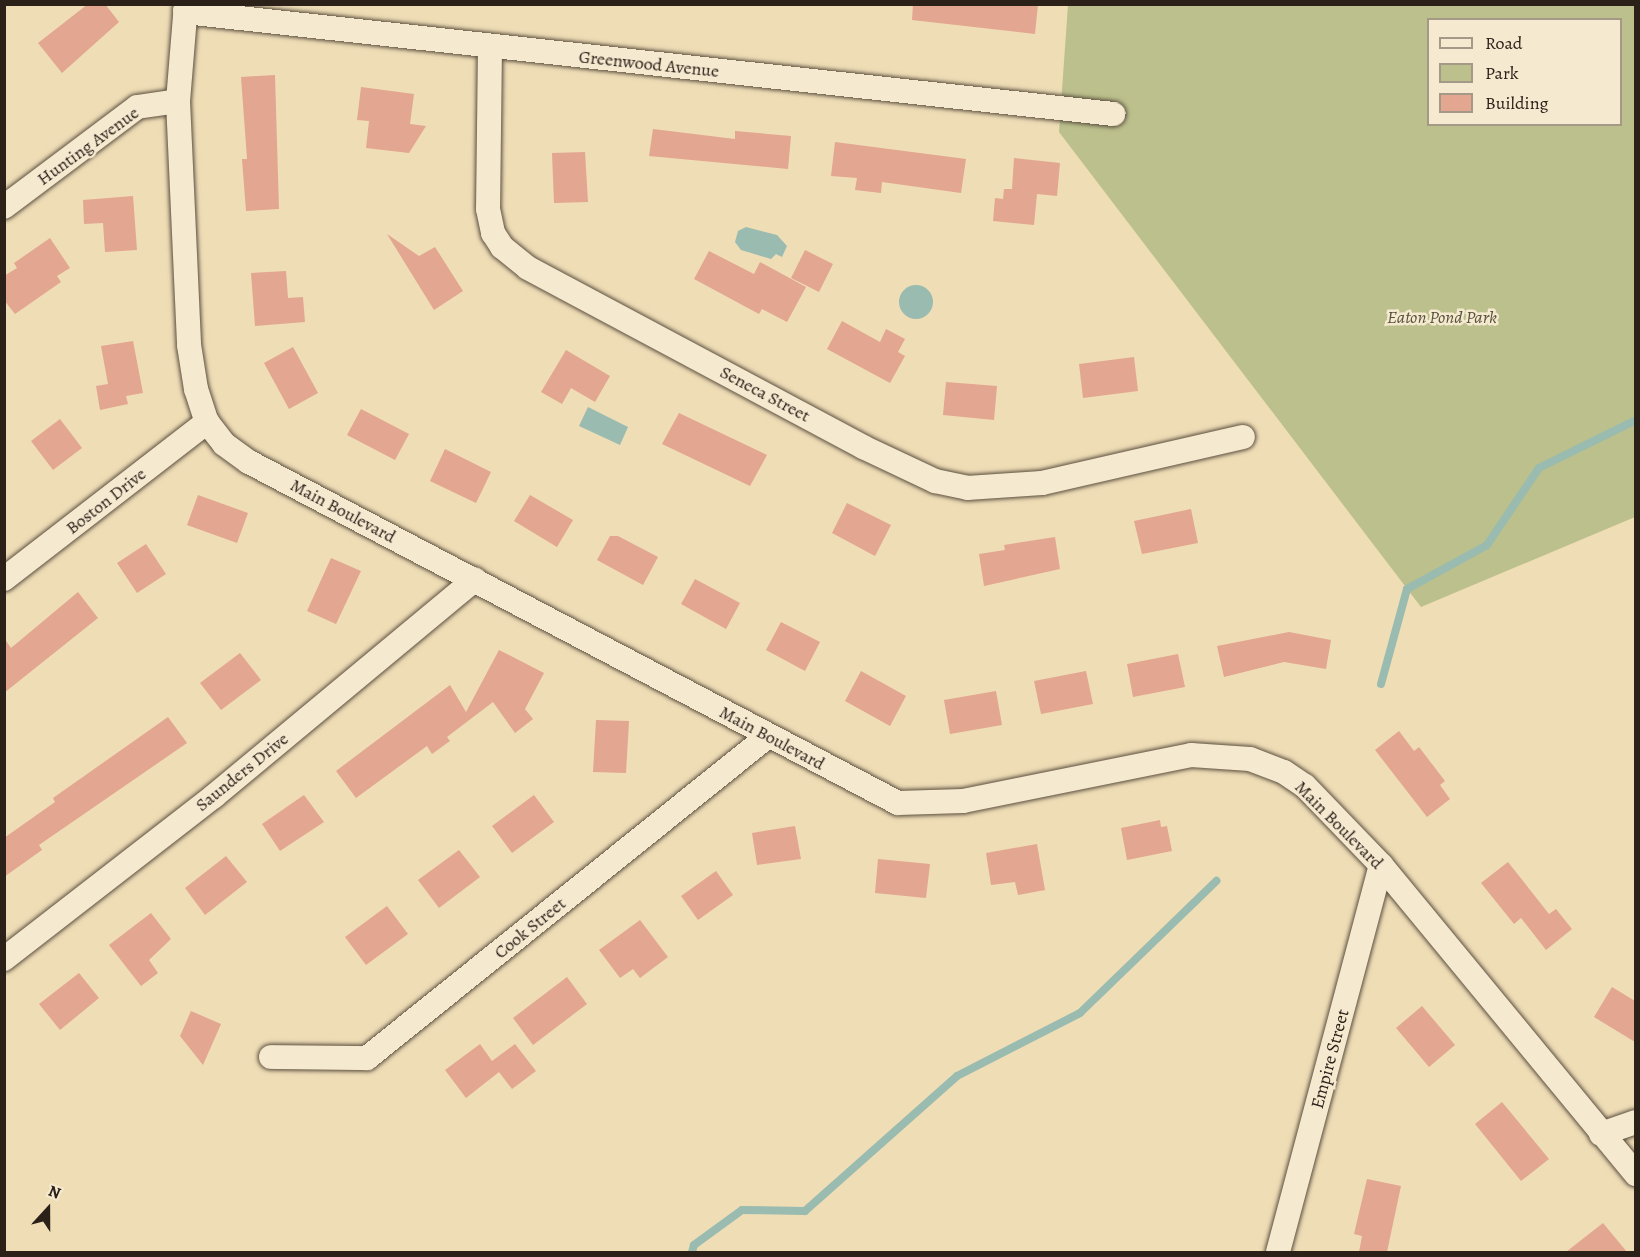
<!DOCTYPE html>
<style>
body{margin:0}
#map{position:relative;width:1640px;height:1257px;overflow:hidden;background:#efddb6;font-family:Alegreya,serif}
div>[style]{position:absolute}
.green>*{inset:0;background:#bbc08c}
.water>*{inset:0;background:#9abbaf}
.round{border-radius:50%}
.stream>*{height:8px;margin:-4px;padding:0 4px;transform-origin:4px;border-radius:4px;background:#9abbaf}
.building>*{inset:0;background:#e3a690}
.roads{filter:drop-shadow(0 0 2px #5c5040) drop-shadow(0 0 2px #5c5040)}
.minor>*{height:24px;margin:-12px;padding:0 12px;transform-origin:12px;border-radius:12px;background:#f5e9d0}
span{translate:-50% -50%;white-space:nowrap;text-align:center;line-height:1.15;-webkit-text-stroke:5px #f5e9d0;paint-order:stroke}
.street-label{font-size:18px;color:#2b2119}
.park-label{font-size:18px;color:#56513c;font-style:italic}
.frame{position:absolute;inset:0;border:6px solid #2b2119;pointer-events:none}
.legend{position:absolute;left:1427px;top:18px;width:195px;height:108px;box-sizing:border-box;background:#f5e9d0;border:2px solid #a49987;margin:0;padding:8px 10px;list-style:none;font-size:18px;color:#2b2119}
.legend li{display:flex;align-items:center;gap:12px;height:30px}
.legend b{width:30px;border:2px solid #a49987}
.north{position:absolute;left:18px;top:1179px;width:60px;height:60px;-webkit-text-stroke:4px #f5e9d0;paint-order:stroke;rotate:21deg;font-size:16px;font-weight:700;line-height:24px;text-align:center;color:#2b2119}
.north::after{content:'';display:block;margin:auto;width:21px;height:27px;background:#2b2119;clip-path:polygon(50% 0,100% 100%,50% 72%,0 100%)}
</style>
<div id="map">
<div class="green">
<div style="clip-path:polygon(evenodd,1068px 5px,1635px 5px,1635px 517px,1421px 607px,1059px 132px,1068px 5px,1428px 20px,1620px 20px,1620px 124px,1428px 124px,1428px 20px)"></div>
</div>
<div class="water">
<div style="clip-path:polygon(746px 227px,777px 235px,787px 246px,782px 257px,776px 254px,771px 259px,741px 250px,735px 242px,738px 231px)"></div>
<div class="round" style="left:899px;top:285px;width:34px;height:34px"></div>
<div style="clip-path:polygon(588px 407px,628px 427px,620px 445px,579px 426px)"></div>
</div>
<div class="stream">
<div style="left:1381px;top:684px;width:98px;rotate:-74.7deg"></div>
<div style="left:1407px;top:589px;width:91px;rotate:-28.8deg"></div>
<div style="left:1487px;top:545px;width:93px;rotate:-56deg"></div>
<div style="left:1539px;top:468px;width:108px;rotate:-26.3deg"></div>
<div style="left:692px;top:1252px;width:7px;rotate:-74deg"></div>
<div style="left:694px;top:1245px;width:59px;rotate:-36.1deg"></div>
<div style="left:742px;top:1210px;width:63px;rotate:0.9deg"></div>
<div style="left:805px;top:1211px;width:203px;rotate:-41.6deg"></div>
<div style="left:957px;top:1076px;width:138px;rotate:-27.1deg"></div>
<div style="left:1080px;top:1013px;width:190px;rotate:-44.1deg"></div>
</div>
<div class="building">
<div style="clip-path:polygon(88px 4px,105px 4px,119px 22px,62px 73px,38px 43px)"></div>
<div style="clip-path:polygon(913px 4px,1038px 4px,1035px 34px,912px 20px)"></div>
<div style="clip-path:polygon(275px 75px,279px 209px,246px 211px,242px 159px,247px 159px,241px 77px)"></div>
<div style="clip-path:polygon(361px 87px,414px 94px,410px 124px,426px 126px,409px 153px,366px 148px,369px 121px,357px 120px)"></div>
<div style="clip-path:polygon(653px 129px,735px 139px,735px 131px,791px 136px,788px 169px,649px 156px)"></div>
<div style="clip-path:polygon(835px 142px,966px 159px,961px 193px,882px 182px,881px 193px,855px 190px,857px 178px,831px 176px)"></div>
<div style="clip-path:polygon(585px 152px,588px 202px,554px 203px,552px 153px)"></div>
<div style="clip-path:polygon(1014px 158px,1060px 163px,1057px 196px,1037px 194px,1034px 225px,993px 221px,995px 198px,1003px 199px,1004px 189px,1012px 189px)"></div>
<div style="clip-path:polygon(133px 196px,137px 250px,105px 252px,103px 223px,84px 224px,83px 200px)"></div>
<div style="clip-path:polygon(387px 234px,419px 256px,435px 247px,463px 291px,434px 310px)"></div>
<div style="clip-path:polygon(50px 238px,70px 268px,57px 276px,61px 282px,15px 314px,4px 300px,4px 276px,17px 268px,14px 263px)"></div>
<div style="clip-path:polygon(805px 250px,833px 264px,819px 292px,791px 278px)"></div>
<div style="clip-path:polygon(709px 251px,754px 274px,760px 262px,806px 287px,787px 322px,762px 309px,759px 314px,694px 279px)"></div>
<div style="clip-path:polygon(286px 271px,288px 298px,303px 297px,305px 322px,255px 326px,251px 273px)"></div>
<div style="clip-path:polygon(842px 321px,880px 342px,886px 329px,905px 339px,898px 352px,905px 356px,890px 383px,827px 349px)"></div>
<div style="clip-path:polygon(133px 341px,143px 393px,126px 396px,128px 404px,100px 410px,96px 386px,108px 384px,101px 346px)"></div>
<div style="clip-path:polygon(293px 347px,318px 393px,289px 409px,264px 363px)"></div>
<div style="clip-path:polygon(566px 350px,610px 376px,595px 402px,571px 388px,562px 404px,541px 392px)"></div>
<div style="clip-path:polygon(1134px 357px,1138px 391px,1083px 398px,1079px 364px)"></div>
<div style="clip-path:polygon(946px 382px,997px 386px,994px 420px,943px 415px)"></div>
<div style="clip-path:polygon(361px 409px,409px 434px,395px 460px,347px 435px)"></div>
<div style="clip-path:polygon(679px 413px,767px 455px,750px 486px,662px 444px)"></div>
<div style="clip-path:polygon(60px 419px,82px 448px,53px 470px,31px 441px)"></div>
<div style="clip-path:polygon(445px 449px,491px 472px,476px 503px,430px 481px)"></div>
<div style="clip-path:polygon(198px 495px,248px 513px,237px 543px,187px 525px)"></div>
<div style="clip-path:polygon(530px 495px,573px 520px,557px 547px,514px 521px)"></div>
<div style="clip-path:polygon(847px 503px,891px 525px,875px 556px,832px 533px)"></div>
<div style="clip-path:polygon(1191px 509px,1198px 543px,1142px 554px,1134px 521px)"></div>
<div style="clip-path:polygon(610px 536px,618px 536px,658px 557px,643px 585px,597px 560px)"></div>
<div style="clip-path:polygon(1055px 537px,1060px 569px,984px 586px,979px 554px,1005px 550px,1004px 545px)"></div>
<div style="clip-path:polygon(146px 544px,166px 574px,137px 593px,117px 563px)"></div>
<div style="clip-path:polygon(331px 558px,361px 571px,336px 624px,307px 611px)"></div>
<div style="clip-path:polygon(695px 579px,740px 603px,726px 629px,681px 604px)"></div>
<div style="clip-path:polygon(78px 592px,98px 618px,4px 693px,4px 638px,11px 648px)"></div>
<div style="clip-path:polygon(781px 622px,820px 642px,805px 671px,766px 650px)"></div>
<div style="clip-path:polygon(1289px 632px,1331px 640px,1326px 669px,1284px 662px,1224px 677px,1217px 646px)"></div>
<div style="clip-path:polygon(499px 650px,544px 673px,525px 709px,533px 719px,515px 733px,493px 702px,447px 737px,450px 741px,432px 754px,427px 746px,356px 798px,336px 771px,450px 685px,466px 712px)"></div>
<div style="clip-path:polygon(240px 653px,261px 680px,221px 710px,200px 683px)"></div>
<div style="clip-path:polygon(1178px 654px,1185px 687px,1133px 697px,1127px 664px)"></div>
<div style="clip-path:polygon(861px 671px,906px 696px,890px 726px,845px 701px)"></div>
<div style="clip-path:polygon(1086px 671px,1093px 704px,1041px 714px,1034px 681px)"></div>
<div style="clip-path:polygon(996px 691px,1002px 725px,950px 734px,944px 700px)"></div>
<div style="clip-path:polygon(168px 717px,187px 743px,39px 845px,42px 850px,4px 877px,4px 838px,55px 802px,53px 798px)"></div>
<div style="clip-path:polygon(596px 720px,629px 721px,626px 773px,593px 772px)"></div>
<div style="clip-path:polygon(1399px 731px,1414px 751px,1419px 747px,1445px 781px,1440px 785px,1450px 799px,1427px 817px,1375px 750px)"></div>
<div style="clip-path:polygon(304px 795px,324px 822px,280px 851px,262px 824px)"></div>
<div style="clip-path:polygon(534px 795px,554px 822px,512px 853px,492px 826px)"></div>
<div style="clip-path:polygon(1160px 820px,1161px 827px,1167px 826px,1172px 851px,1127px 860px,1121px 828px)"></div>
<div style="clip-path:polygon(795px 826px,801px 859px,757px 865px,752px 833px)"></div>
<div style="clip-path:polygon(1037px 844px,1045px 890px,1018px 895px,1015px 882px,991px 885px,986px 853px)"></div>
<div style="clip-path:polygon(459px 850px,480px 877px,439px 908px,418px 880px)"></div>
<div style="clip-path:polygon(226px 856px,247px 882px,205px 915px,185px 888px)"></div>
<div style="clip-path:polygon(878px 859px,930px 864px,926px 898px,875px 893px)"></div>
<div style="clip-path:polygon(1508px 862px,1549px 914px,1556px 909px,1572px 929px,1546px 950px,1521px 918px,1514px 924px,1481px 883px)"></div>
<div style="clip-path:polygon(716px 871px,733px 895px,698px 920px,681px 896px)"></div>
<div style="clip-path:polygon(387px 906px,408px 934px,366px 965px,345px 937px)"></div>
<div style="clip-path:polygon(151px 913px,171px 939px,149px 960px,158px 973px,141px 986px,109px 945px)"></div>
<div style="clip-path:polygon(640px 920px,668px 957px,640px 978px,633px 969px,620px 978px,599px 950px)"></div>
<div style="clip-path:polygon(79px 973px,99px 998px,60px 1030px,39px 1004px)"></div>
<div style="clip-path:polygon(567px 977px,587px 1004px,533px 1045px,513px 1018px)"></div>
<div style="clip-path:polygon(1612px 987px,1635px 1001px,1635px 1042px,1594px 1017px)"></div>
<div style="clip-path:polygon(1422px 1006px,1455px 1045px,1429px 1067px,1396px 1028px)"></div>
<div style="clip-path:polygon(191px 1011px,221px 1024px,203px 1065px,180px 1036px)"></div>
<div style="clip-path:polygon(480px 1044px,492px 1061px,515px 1044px,536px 1071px,512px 1089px,499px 1072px,466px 1098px,445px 1070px)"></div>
<div style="clip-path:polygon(1502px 1102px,1549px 1159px,1521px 1181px,1475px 1124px)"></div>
<div style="clip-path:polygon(1367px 1179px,1401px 1186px,1387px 1252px,1359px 1252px,1362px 1236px,1354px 1234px)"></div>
<div style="clip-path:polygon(1603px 1223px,1627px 1252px,1566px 1252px)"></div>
</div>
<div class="roads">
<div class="minor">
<div style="left:186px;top:4px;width:97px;rotate:94.7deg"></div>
<div style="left:178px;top:101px;width:244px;rotate:87.4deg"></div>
<div style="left:189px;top:345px;width:45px;rotate:81deg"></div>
<div style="left:196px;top:389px;width:35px;rotate:72deg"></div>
<div style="left:207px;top:422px;width:28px;rotate:52deg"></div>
<div style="left:224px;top:444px;width:31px;rotate:36deg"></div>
<div style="left:249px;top:462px;width:733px;rotate:27.72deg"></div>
<div style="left:898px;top:803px;width:65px;rotate:-1.8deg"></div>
<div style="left:963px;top:801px;width:233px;rotate:-11.4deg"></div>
<div style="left:1191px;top:755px;width:59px;rotate:3.9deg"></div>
<div style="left:1250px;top:759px;width:36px;rotate:21deg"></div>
<div style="left:1284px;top:772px;width:25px;rotate:34deg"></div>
<div style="left:1305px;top:786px;width:110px;rotate:46.1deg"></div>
<div style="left:1381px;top:865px;width:401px;rotate:50.5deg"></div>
<div style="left:185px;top:12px;width:934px;rotate:6.27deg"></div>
<div style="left:490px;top:47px;width:162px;rotate:90.7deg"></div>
<div style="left:488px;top:209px;width:25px;rotate:78deg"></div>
<div style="left:493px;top:233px;width:17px;rotate:57deg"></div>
<div style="left:502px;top:247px;width:33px;rotate:39deg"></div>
<div style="left:528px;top:268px;width:380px;rotate:28.1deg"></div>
<div style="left:863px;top:447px;width:80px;rotate:25.3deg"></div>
<div style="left:935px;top:481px;width:33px;rotate:12deg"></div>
<div style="left:967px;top:488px;width:75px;rotate:-3.8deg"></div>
<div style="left:1042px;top:483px;width:206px;rotate:-12.9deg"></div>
<div style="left:4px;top:207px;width:166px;rotate:-36.9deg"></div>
<div style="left:137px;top:107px;width:41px;rotate:-8.3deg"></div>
<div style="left:4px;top:579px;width:257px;rotate:-37.7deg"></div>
<div style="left:4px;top:959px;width:266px;rotate:-37.8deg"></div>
<div style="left:214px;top:796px;width:339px;rotate:-39.7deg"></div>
<div style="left:271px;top:1057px;width:96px;rotate:0.6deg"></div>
<div style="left:367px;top:1058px;width:514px;rotate:-38.76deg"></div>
<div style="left:1601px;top:1134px;width:37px;rotate:-19deg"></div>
<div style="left:1278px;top:1252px;width:400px;rotate:-75.1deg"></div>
</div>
</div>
<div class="street-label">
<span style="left:649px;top:64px;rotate:6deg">Greenwood Avenue</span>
<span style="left:88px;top:146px;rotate:-36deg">Hunting Avenue</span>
<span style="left:765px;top:394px;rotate:28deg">Seneca Street</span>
<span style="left:106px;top:501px;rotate:-38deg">Boston Drive</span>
<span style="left:343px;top:511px;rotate:28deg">Main Boulevard</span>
<span style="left:772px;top:738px;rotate:28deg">Main Boulevard</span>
<span style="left:242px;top:772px;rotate:-39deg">Saunders Drive</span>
<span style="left:1339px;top:825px;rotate:45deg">Main Boulevard</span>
<span style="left:530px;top:928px;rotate:-39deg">Cook Street</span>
<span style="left:1330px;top:1059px;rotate:-75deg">Empire Street</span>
</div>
<div class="park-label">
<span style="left:1442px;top:317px">Eaton Pond Park</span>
</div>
<div class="frame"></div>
<ul class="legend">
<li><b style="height:8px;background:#f5e9d0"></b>Road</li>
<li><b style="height:16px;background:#bbc08c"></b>Park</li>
<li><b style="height:16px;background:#e3a690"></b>Building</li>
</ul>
<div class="north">N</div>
</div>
